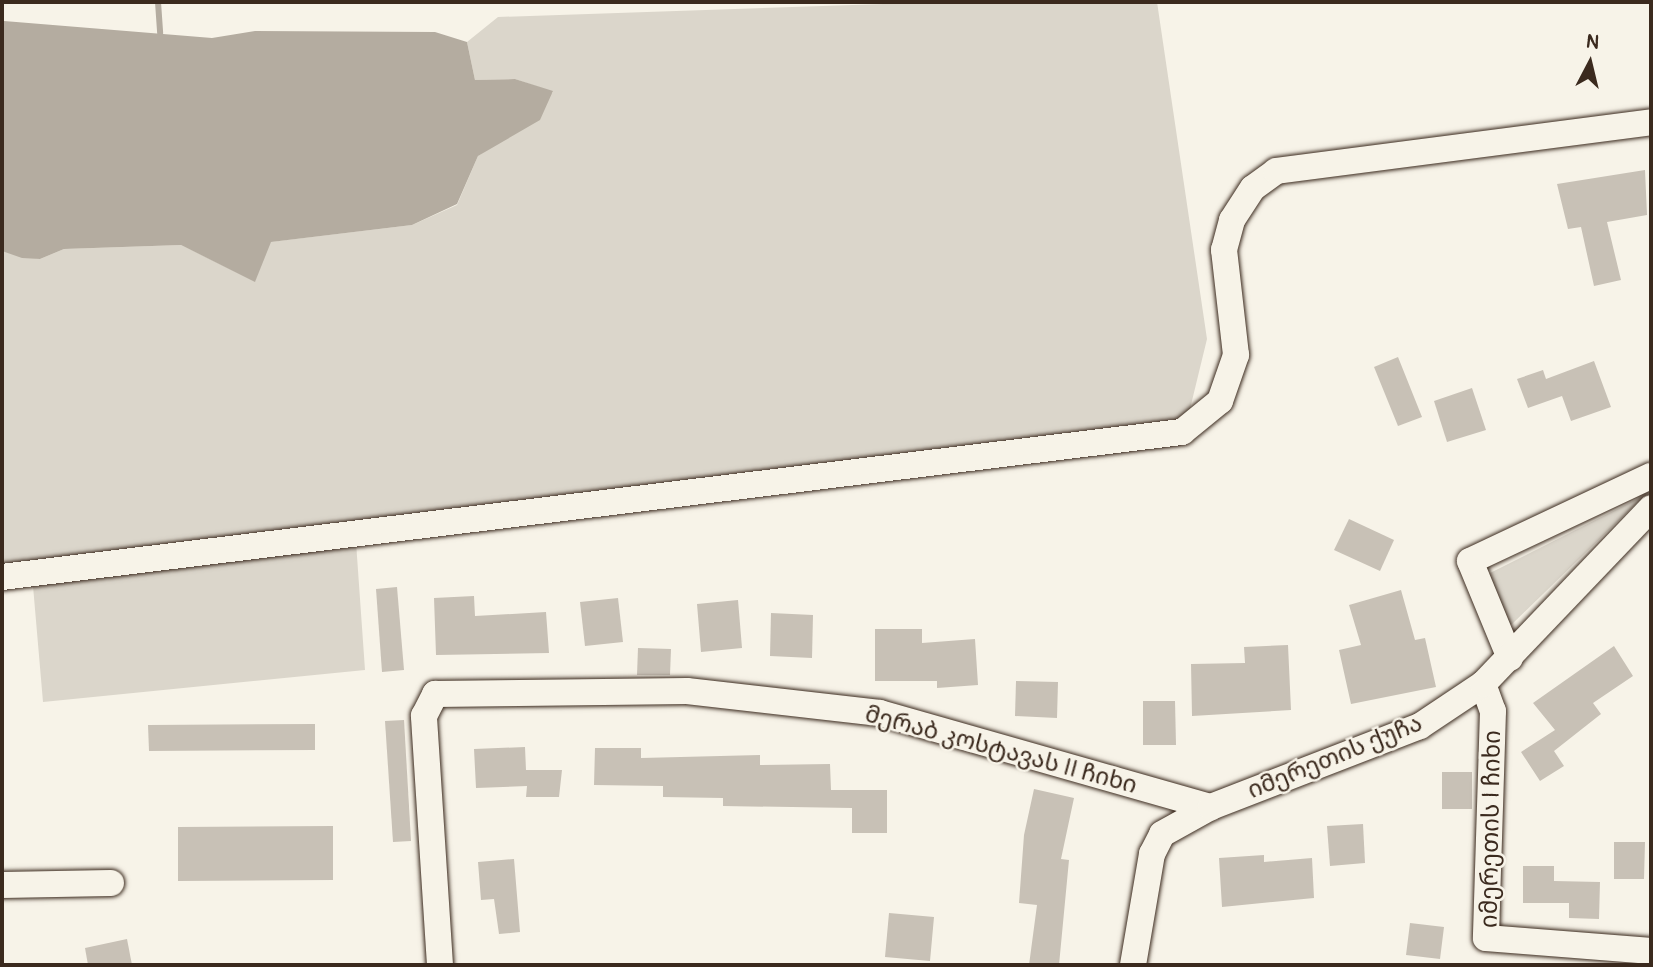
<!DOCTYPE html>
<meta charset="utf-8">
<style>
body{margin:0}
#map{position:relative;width:1653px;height:967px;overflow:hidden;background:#f7f3e8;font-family:Pangolin,"Noto Sans Georgian",sans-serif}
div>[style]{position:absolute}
.green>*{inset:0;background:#dbd6cb}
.water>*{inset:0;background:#b4aca0}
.stream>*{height:6px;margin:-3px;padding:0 3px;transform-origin:3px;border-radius:3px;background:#b4aca0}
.building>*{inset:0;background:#c8c1b6}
.roads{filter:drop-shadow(0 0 2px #3b2a1e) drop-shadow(0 0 2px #3b2a1e)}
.minor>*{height:26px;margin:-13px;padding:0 13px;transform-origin:13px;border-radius:13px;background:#f7f3e8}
span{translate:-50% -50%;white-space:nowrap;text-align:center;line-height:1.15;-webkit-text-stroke:5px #f7f3e8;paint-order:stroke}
.street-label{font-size:24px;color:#3b2a1e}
.frame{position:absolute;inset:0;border:4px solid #3b2a1e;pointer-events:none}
.north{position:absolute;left:1555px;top:28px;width:70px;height:70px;-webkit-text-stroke:5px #f7f3e8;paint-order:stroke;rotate:7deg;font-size:19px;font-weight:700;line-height:28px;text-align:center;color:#3b2a1e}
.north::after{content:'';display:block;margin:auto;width:24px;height:32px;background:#3b2a1e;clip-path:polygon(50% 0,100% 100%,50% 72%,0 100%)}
</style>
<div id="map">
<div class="green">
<div style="clip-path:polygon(944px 2px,1157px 2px,1207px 339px,1181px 446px,356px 542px,365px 670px,43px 702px,33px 586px,2px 589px,2px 251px,40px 259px,64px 249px,181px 245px,255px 281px,270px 242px,412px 225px,457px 205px,478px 156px,505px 138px,553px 92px,515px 79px,475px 80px,467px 42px,498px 17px)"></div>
<div style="clip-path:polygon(1645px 495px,1510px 626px,1488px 574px)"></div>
</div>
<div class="water">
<div style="clip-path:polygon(4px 21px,212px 38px,255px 31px,435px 32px,467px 42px,475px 80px,515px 79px,553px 91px,540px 120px,478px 156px,457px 204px,412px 225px,271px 242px,255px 282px,181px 245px,64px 249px,40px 259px,22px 258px,2px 251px)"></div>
</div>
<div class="stream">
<div style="left:158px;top:2px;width:31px;rotate:86deg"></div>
</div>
<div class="building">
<div style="clip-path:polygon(1645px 170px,1647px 215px,1607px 222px,1621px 280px,1594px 286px,1581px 227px,1568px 229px,1557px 184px)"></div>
<div style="clip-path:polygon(1398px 357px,1422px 417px,1398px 426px,1374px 367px)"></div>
<div style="clip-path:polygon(1594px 361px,1611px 407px,1571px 421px,1562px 396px,1528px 408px,1517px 379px,1543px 370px,1546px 379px)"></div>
<div style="clip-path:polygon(1472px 388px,1486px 430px,1447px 442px,1434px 401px)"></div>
<div style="clip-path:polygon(1349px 519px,1394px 540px,1380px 571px,1334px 550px)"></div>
<div style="clip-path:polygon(397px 587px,404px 670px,382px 672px,376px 589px)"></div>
<div style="clip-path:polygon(1401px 590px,1415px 640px,1425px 638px,1436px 687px,1351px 704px,1339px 650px,1361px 645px,1349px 605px)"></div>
<div style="clip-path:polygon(474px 596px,475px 616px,546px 612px,549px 653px,436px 655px,434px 598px)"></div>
<div style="clip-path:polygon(618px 598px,623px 642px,585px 646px,580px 602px)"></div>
<div style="clip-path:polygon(738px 600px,742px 648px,701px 652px,697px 604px)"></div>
<div style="clip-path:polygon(771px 613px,813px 615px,812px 658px,770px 656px)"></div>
<div style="clip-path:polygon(875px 629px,922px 629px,922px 643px,975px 639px,978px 685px,937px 688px,937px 681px,875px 681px)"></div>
<div style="clip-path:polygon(1288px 645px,1291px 710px,1192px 716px,1191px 664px,1245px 663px,1244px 647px)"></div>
<div style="clip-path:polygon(1614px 646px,1633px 676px,1593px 703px,1601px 714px,1554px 751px,1564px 766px,1540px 781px,1521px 752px,1555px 730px,1533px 703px)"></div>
<div style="clip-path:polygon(638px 648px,671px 649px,670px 675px,637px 675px)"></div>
<div style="clip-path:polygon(1016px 681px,1058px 682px,1057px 718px,1015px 716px)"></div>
<div style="clip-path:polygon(1143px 701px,1175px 701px,1176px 745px,1143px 745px)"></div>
<div style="clip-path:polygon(404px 720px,411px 841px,393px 842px,385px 721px)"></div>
<div style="clip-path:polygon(315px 724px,315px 750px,149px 751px,148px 725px)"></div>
<div style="clip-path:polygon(525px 747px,526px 770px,562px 770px,559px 797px,526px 797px,527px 786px,476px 788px,474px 749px)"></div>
<div style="clip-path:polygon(595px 748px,641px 748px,641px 758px,760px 755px,760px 765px,830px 764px,831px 790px,887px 790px,887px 833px,852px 833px,852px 808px,723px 806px,723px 798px,663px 797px,663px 786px,594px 785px)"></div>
<div style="clip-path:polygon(1442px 772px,1472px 772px,1472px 809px,1442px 809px)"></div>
<div style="clip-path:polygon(1034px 789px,1074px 798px,1061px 859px,1069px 860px,1059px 965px,1029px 965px,1037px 905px,1019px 903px,1024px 835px)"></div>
<div style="clip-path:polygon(1363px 824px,1365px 863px,1330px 866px,1327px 826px)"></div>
<div style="clip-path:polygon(333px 826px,333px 880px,178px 881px,178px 827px)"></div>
<div style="clip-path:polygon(1614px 842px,1645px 842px,1644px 879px,1614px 879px)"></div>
<div style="clip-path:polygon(1264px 855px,1264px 862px,1312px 858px,1314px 898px,1222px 907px,1219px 858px)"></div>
<div style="clip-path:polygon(514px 859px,520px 932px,499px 934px,494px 899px,481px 900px,478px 862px)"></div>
<div style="clip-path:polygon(1523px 866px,1554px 866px,1554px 881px,1600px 882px,1599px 919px,1569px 918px,1569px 903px,1523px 903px)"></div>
<div style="clip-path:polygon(889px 913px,934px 917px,930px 961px,885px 957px)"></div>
<div style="clip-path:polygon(1410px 923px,1444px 927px,1440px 959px,1406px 955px)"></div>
<div style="clip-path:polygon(127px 939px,132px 965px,88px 965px,85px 948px)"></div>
</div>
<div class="roads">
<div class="minor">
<div style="left:2px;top:577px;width:1189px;rotate:-7.01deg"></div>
<div style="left:1182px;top:432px;width:49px;rotate:-39.2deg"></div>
<div style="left:1220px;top:401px;width:49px;rotate:-70.8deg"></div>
<div style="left:1236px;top:355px;width:106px;rotate:-96.5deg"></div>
<div style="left:1224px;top:250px;width:31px;rotate:-75deg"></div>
<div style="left:1232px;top:220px;width:38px;rotate:-57deg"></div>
<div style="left:1253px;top:188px;width:29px;rotate:-36deg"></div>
<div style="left:1276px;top:171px;width:378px;rotate:-7.4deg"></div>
<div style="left:1510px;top:658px;width:105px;rotate:-112.4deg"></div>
<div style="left:1470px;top:561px;width:200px;rotate:-25.2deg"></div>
<div style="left:1483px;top:684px;width:29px;rotate:70deg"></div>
<div style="left:1493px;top:711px;width:227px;rotate:91.8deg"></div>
<div style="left:1486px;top:938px;width:166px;rotate:4.5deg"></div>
<div style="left:2px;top:885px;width:109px;rotate:-1.1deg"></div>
<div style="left:440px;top:965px;width:250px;rotate:-93.7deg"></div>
<div style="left:424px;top:716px;width:25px;rotate:-63deg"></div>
<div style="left:435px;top:694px;width:252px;rotate:-0.7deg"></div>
<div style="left:687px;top:691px;width:194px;rotate:6.5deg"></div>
<div style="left:880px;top:713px;width:344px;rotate:15.9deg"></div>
<div style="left:1133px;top:965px;width:113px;rotate:-80.3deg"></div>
<div style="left:1152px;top:854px;width:22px;rotate:-63deg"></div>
<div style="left:1162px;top:834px;width:56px;rotate:-28.9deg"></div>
<div style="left:1211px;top:807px;width:224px;rotate:-21.2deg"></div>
<div style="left:1420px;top:726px;width:76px;rotate:-33.7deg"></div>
<div style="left:1483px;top:684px;width:243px;rotate:-46.3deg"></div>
</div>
</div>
<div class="street-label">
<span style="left:1001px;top:750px;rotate:15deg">მერაბ კოსტავას II ჩიხი</span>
<span style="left:1335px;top:757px;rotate:-22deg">იმერეთის ქუჩა</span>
<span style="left:1491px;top:829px;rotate:-89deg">იმერეთის I ჩიხი</span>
</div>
<div class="frame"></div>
<div class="north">N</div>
</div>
